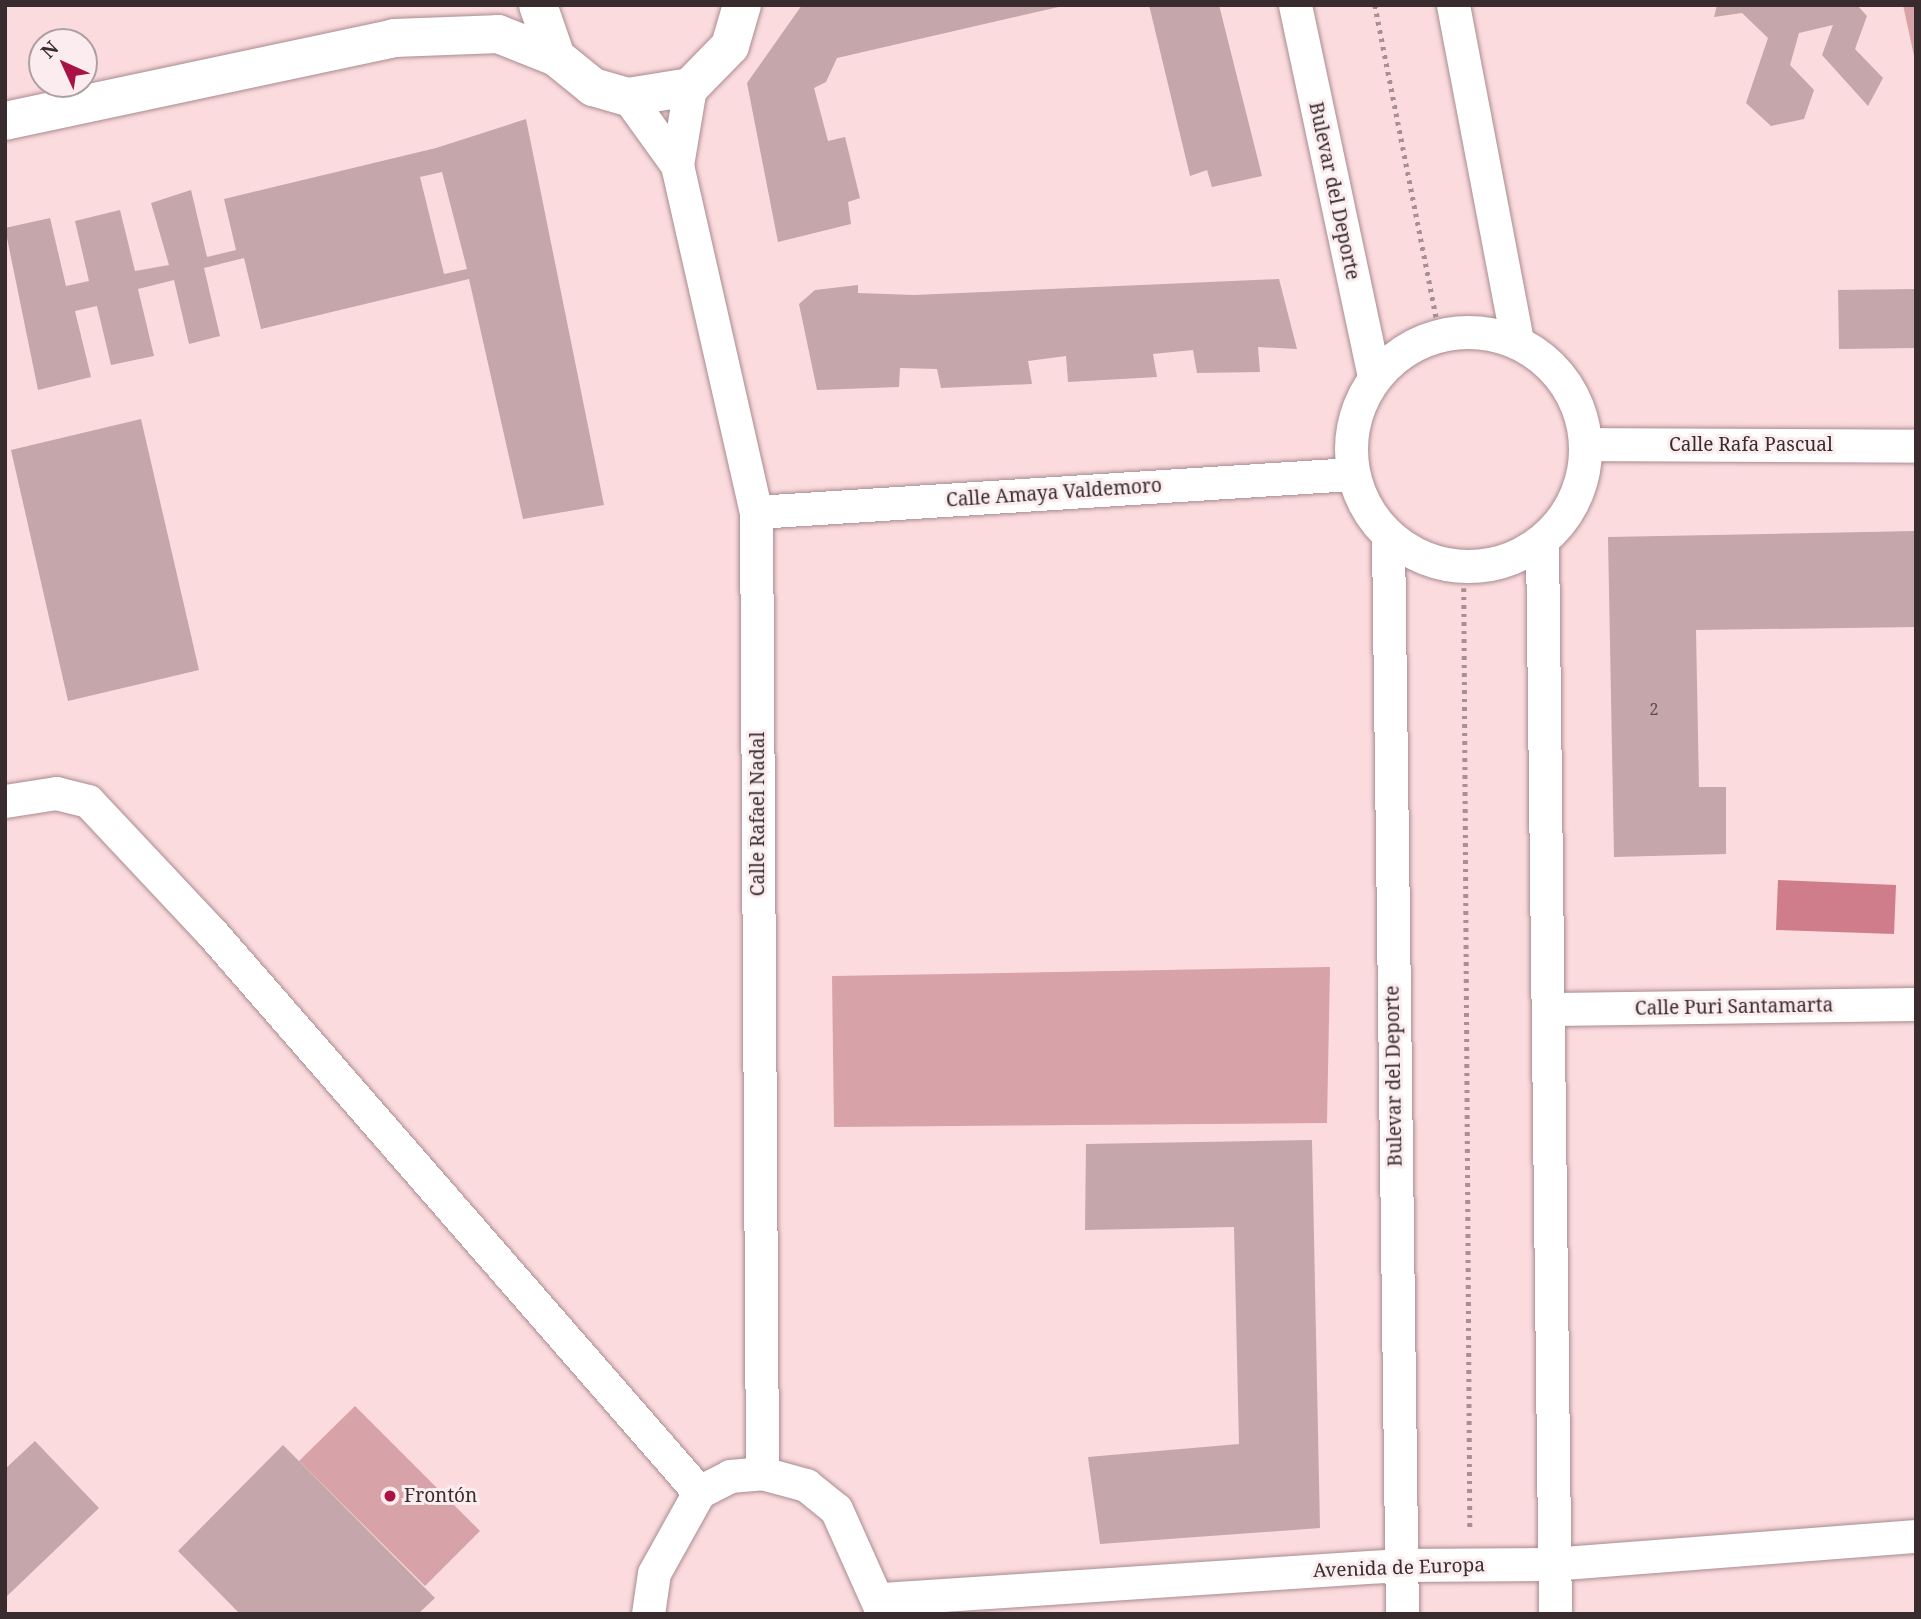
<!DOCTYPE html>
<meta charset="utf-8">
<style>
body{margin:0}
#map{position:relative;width:1921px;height:1619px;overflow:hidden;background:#fbdbde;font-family:"Noto Serif",serif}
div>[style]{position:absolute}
.green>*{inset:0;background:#d8a2a9}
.water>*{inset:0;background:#cf7d8a}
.building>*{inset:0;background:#c5a6aa}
.path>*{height:4.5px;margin-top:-2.25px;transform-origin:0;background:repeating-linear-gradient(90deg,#a78f92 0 3.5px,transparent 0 8.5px)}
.roads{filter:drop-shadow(0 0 2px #a98b8f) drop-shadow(0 0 2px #a98b8f)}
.minor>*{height:33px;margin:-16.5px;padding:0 16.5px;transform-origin:16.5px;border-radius:16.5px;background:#fff}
.minor>.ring{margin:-16.5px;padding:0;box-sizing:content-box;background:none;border:33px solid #fff;border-radius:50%}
.tertiary>*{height:38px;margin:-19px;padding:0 19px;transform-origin:19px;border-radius:19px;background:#fff}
.dots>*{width:19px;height:19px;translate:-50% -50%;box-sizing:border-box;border:4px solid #fbedef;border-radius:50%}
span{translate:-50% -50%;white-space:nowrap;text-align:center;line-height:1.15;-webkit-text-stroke:6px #fbedef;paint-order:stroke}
.number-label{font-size:16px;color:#5b4a4d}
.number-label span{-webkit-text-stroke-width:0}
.street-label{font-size:19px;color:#382c2e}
.poi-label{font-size:19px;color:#382c2e}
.left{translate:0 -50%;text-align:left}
.frame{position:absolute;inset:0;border:7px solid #382c2e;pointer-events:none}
.north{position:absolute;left:28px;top:28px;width:70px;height:70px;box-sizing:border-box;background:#fbedef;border:2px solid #ada0a2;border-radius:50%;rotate:315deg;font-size:19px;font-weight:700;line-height:28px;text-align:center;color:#382c2e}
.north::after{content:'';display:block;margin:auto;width:24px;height:32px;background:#a81244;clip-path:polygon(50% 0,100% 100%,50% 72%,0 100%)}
</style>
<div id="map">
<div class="green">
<div style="clip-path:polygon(1903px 5px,1916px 5px,1916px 65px)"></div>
<div style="clip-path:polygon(1330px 967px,1327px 1123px,834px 1127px,832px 976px)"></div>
<div style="clip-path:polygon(355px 1406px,480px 1531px,425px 1586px,299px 1461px)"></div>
</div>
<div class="water">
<div style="clip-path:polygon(1778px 880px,1896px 885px,1894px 934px,1776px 930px)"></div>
</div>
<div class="building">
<div style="clip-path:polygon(802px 5px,1063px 5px,1063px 6px,837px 58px,826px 82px,814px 88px,828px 141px,845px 137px,860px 198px,848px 202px,851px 224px,778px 242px,747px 83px)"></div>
<div style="clip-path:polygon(1149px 5px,1219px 5px,1262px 176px,1212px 187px,1207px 170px,1190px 176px)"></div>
<div style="clip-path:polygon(1717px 5px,1857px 5px,1867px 16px,1855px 49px,1883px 78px,1868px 106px,1822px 55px,1833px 25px,1799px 33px,1790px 65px,1814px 90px,1804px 119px,1771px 126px,1746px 103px,1768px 38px,1742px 13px,1714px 17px)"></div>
<div style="clip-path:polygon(evenodd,526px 119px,604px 505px,523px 519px,469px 279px,261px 329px,244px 258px,204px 268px,220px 336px,189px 344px,174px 280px,138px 289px,154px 356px,111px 365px,97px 306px,75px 311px,91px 377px,38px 390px,5px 228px,50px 218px,66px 286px,89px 281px,75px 221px,120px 210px,135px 271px,169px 265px,151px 203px,191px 190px,207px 257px,236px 250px,224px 199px,436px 148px,526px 119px,442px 172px,467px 269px,444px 274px,420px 177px,442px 172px)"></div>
<div style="clip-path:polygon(1279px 279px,1297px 349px,1258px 347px,1260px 372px,1197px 373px,1193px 350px,1153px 354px,1157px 377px,1068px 382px,1066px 356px,1028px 361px,1032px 384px,941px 388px,937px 369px,900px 368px,899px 387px,817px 390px,799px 304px,815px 290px,858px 285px,858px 293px,914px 295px)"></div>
<div style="clip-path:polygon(1916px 289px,1916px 348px,1839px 349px,1838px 290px)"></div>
<div style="clip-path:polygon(141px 419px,199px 670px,68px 701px,11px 450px)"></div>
<div style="clip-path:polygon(1916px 531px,1916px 627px,1696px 630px,1699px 787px,1726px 787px,1726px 854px,1614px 857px,1608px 537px)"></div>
<div style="clip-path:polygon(1312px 1140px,1320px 1528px,1100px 1544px,1088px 1457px,1239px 1444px,1234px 1227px,1085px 1230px,1086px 1144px)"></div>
<div style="clip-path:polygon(35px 1441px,99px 1508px,5px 1598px,5px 1469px)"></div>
<div style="clip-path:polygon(283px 1445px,435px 1598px,418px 1614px,240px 1614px,178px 1551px)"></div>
</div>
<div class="path">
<div style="left:1375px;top:5px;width:336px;rotate:78.9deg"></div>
<div style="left:1464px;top:588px;width:940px;rotate:89.63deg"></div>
</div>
<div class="roads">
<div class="minor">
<div style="left:1295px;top:5px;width:380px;rotate:78deg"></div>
<div style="left:1453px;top:5px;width:343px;rotate:79.2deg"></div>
<div style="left:628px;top:97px;width:84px;rotate:54.2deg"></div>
<div style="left:677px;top:165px;width:356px;rotate:77.2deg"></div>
<div style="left:756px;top:512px;width:961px;rotate:89.64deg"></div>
<div style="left:677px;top:165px;width:79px;rotate:-80.5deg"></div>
<div class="ring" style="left:1351px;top:332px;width:201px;height:201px"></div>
<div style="left:1586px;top:444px;width:330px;rotate:0.3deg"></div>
<div style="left:756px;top:512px;width:597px;rotate:-3.65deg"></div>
<div style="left:1388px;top:537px;width:1077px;rotate:89.26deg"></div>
<div style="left:1542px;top:541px;width:1073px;rotate:89.31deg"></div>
<div style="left:5px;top:801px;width:52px;rotate:-8.9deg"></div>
<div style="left:56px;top:793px;width:33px;rotate:14deg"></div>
<div style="left:88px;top:801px;width:181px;rotate:46.8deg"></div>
<div style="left:212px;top:933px;width:741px;rotate:48.94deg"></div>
<div style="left:1553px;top:1009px;width:363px;rotate:-0.8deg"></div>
<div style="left:882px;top:1599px;width:519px;rotate:-3.76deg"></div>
<div style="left:1400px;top:1565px;width:151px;rotate:-0.4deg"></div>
<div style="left:1551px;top:1564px;width:366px;rotate:-4.4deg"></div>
<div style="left:648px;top:1614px;width:41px;rotate:-81.7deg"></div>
<div style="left:654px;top:1573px;width:93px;rotate:-60.9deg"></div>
<div style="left:699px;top:1492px;width:35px;rotate:-27deg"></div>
<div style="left:730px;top:1476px;width:32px;rotate:-5deg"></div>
<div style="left:762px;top:1473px;width:46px;rotate:15.3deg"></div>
<div style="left:806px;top:1485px;width:38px;rotate:39deg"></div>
<div style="left:836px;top:1509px;width:115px;rotate:65.9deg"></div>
</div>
<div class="tertiary">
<div style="left:538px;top:5px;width:55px;rotate:70.9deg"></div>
<div style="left:556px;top:57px;width:48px;rotate:39deg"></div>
<div style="left:593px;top:87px;width:36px;rotate:16deg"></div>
<div style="left:628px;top:97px;width:63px;rotate:-9.2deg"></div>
<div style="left:690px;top:87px;width:57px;rotate:-45.7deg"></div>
<div style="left:730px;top:46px;width:43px;rotate:-73.7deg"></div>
<div style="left:5px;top:121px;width:398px;rotate:-12deg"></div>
<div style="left:394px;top:38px;width:104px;rotate:-2.2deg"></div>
<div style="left:498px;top:34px;width:62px;rotate:21.6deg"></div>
</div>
</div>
<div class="dots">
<div style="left:390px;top:1496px;background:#a81244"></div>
</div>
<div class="number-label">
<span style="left:1654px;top:709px">2</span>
</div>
<div class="street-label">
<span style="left:1334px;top:191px;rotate:78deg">Bulevar del Deporte</span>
<span style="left:1751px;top:445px">Calle Rafa Pascual</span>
<span style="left:1054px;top:493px;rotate:-4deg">Calle Amaya Valdemoro</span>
<span style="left:758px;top:814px;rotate:-90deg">Calle Rafael Nadal</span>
<span style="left:1734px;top:1007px;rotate:-1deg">Calle Puri Santamarta</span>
<span style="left:1394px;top:1076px;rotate:-91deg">Bulevar del Deporte</span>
<span style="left:1399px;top:1568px;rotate:-2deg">Avenida de Europa</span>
</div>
<div class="poi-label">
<span class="left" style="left:404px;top:1496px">Frontón</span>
</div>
<div class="frame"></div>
<div class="north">N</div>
</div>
